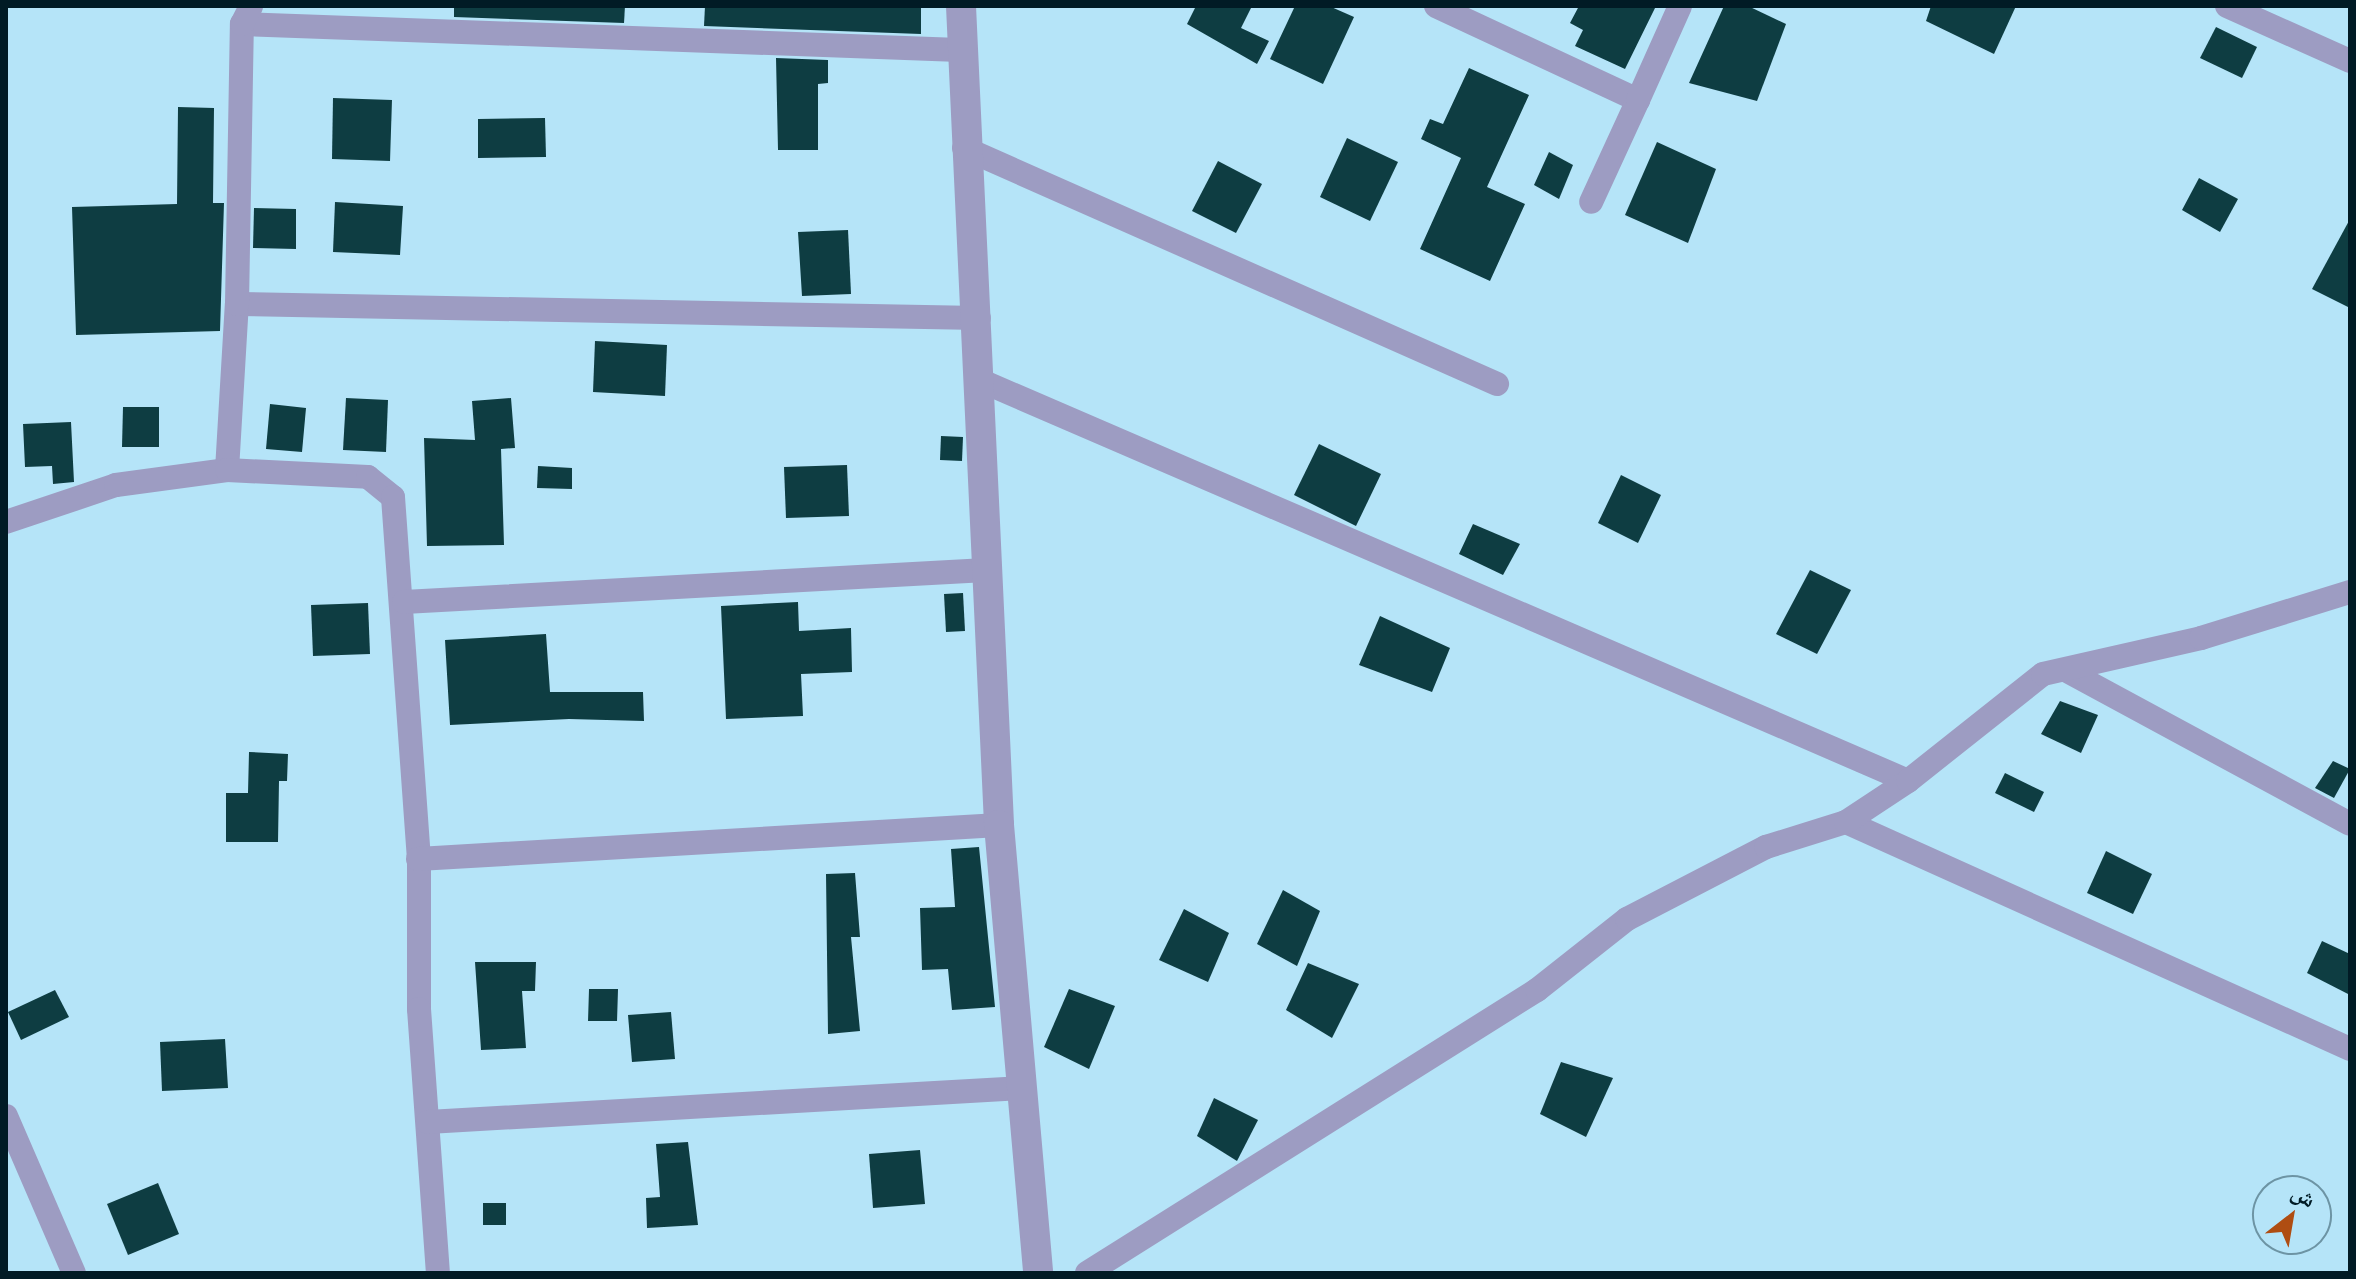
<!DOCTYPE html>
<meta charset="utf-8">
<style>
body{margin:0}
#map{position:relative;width:2356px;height:1279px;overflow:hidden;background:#b5e4f8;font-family:"Nunito Sans","Noto Naskh Arabic",sans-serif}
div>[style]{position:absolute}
.building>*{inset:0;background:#0e3d42}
.minor>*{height:24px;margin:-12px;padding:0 12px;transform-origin:12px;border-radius:12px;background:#9d9cc2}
.tertiary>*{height:30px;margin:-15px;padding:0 15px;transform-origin:15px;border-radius:15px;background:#9d9cc2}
span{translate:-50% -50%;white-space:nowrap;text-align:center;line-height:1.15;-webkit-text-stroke:8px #b5e4f8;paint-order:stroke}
.frame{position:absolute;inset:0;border:8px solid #011b25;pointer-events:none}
.north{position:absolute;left:2252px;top:1175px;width:80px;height:80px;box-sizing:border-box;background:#b5e4f8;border:2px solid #6d94a4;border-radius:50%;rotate:31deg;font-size:22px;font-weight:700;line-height:32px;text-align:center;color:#011b25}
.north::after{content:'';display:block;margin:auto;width:28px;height:36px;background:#af4d12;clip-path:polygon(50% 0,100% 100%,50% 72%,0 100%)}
</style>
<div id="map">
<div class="building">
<div style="clip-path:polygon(454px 6px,625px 6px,624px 23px,454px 17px)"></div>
<div style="clip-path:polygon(705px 6px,921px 6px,921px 34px,704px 26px)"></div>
<div style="clip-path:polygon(1196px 6px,1252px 6px,1241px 28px,1269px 41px,1257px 64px,1187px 24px)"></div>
<div style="clip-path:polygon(1295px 6px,1329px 6px,1354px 17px,1323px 84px,1270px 59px)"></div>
<div style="clip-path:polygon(1579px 6px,1656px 6px,1625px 69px,1575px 46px,1583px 30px,1570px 23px)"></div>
<div style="clip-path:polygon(1724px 6px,1748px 6px,1786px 24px,1757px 101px,1689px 83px)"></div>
<div style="clip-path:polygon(1931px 6px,2016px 6px,1994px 54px,1926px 21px)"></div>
<div style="clip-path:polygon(2216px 27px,2257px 47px,2242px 78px,2200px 58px)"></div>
<div style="clip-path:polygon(776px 58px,828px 60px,828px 83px,818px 84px,818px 150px,778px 150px)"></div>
<div style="clip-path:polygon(1469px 68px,1529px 95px,1487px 187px,1525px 204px,1490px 281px,1420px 249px,1461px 158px,1421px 139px,1430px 119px,1443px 124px)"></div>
<div style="clip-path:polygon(333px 98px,392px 100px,390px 161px,332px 159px)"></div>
<div style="clip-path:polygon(178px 107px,214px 108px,213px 203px,224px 203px,220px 331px,76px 335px,72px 207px,177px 204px)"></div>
<div style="clip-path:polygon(545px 118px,546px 157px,478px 158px,478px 119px)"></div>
<div style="clip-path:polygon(1347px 138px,1398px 162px,1370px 221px,1320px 197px)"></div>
<div style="clip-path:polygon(1657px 142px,1716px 169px,1688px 243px,1625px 215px)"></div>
<div style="clip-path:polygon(1549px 152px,1573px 165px,1559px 199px,1534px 185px)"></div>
<div style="clip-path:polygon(1218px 161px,1262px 184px,1236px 233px,1192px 211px)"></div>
<div style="clip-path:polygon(2199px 178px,2238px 199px,2220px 232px,2182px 210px)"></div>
<div style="clip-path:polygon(335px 202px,403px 206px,400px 255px,333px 252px)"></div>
<div style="clip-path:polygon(254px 208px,296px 209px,296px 249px,253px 248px)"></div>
<div style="clip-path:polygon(2350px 219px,2350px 308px,2312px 289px)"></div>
<div style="clip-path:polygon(848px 230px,851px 294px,802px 296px,798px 232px)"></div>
<div style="clip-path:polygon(595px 341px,667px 345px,665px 396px,593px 392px)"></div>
<div style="clip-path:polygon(346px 398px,388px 400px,386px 452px,343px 450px)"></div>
<div style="clip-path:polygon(511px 398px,515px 448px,501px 449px,504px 545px,427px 546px,424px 438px,475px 440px,472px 401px)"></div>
<div style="clip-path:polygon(270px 404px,306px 408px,302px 452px,266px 449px)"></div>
<div style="clip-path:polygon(123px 407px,159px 407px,159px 447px,122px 447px)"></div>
<div style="clip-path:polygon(71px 422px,74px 482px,53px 484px,52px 466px,25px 467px,23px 424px)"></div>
<div style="clip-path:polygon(941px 436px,963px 437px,962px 461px,940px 460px)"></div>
<div style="clip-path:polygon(1319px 444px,1381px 474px,1356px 526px,1294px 495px)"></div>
<div style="clip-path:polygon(847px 465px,849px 516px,786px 518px,784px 467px)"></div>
<div style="clip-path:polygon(538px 466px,572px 468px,572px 489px,537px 488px)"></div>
<div style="clip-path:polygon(1621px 475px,1661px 495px,1638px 543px,1598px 523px)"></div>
<div style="clip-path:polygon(1473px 524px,1520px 544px,1503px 575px,1459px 554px)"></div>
<div style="clip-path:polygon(1810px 570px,1851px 590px,1817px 654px,1776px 634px)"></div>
<div style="clip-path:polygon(963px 593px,965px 631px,946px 632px,944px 594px)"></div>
<div style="clip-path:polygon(798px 602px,799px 631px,851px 628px,852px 672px,801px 674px,803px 716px,726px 719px,721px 606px)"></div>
<div style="clip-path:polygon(368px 603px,370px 654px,313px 656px,311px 605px)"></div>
<div style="clip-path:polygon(1380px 616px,1450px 648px,1432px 692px,1359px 665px)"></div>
<div style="clip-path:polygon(546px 634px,550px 692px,643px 692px,644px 721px,569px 719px,450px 725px,445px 640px)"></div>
<div style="clip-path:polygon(2060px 701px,2098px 715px,2081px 753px,2041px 734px)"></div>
<div style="clip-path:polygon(249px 752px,288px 754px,287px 781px,279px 781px,278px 842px,226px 842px,226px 793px,248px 793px)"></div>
<div style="clip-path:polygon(2333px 761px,2350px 769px,2334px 798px,2315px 788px)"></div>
<div style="clip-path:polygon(2005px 773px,2044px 792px,2034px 812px,1995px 793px)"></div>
<div style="clip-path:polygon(979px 847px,995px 1007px,952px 1010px,948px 969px,922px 970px,920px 908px,955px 907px,951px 849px)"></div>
<div style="clip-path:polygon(2106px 851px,2152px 874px,2133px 914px,2087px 893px)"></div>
<div style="clip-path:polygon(855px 873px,860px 937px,851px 937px,860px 1031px,828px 1034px,826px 874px)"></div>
<div style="clip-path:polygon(1283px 890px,1320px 911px,1297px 966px,1257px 944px)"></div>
<div style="clip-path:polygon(1184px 909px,1229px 933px,1208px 982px,1159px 960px)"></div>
<div style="clip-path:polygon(2322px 941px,2350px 954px,2350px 995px,2307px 973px)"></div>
<div style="clip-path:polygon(475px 962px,536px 962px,535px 991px,522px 991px,526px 1048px,481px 1050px)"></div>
<div style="clip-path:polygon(1308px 963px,1359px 984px,1332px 1038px,1286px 1010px)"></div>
<div style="clip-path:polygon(589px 989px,618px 989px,617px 1021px,588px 1021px)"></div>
<div style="clip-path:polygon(1069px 989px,1115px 1006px,1089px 1069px,1044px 1047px)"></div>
<div style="clip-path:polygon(55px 990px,69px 1017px,21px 1040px,8px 1012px)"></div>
<div style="clip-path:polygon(671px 1012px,675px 1059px,632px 1062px,628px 1015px)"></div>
<div style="clip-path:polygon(225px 1039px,228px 1088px,162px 1091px,160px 1042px)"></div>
<div style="clip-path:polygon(1561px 1062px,1613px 1078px,1586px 1137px,1540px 1114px)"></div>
<div style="clip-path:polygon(1214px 1098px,1258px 1120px,1237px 1161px,1197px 1136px)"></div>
<div style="clip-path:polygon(688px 1142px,698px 1225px,647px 1228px,646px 1198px,660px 1197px,656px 1144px)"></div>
<div style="clip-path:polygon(920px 1150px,925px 1204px,873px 1208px,869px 1154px)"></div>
<div style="clip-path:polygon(158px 1183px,179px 1234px,128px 1255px,107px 1204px)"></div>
<div style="clip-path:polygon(483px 1203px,506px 1203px,506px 1225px,483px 1225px)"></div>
</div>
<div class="minor">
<div style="left:1436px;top:6px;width:223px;rotate:25deg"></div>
<div style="left:1638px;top:100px;width:112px;rotate:114.7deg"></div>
<div style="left:2227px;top:6px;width:135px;rotate:24.1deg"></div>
<div style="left:242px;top:24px;width:718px;rotate:2.07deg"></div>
<div style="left:1638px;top:100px;width:103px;rotate:-65.9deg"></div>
<div style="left:964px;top:148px;width:583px;rotate:23.88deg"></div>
<div style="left:237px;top:304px;width:742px;rotate:1.08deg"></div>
<div style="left:977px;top:379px;width:1014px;rotate:23.35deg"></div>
<div style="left:227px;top:470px;width:166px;rotate:-86.6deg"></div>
<div style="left:237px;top:304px;width:280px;rotate:-89deg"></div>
<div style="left:242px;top:24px;width:20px;rotate:-63deg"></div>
<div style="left:6px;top:522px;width:116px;rotate:-18.6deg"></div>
<div style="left:116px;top:485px;width:112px;rotate:-7.7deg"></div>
<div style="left:227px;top:470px;width:141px;rotate:2.8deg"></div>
<div style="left:368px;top:477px;width:32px;rotate:39deg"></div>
<div style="left:393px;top:497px;width:368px;rotate:85.9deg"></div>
<div style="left:419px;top:864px;width:145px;rotate:90deg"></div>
<div style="left:419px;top:1009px;width:265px;rotate:85.9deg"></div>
<div style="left:404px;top:602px;width:583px;rotate:-3.15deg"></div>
<div style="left:2069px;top:672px;width:319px;rotate:28.4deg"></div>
<div style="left:1846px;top:822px;width:553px;rotate:24.25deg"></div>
<div style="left:418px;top:859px;width:582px;rotate:-3.35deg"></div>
<div style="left:6px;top:1116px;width:171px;rotate:66.6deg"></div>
<div style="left:428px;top:1122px;width:595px;rotate:-3.28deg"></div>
<div style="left:1087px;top:1273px;width:532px;rotate:-32.17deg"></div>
<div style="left:1537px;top:990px;width:115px;rotate:-38.3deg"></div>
<div style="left:1627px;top:919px;width:157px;rotate:-27.4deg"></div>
<div style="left:1766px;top:847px;width:84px;rotate:-17.4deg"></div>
<div style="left:1846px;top:822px;width:74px;rotate:-33.5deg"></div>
<div style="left:1908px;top:781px;width:172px;rotate:-38.4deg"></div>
<div style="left:2043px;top:674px;width:162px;rotate:-12.8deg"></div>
<div style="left:2201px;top:638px;width:156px;rotate:-17.2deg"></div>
</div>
<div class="tertiary">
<div style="left:961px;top:6px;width:820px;rotate:87.34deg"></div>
<div style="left:999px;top:825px;width:450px;rotate:85deg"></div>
</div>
<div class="frame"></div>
<div class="north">ش</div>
</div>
